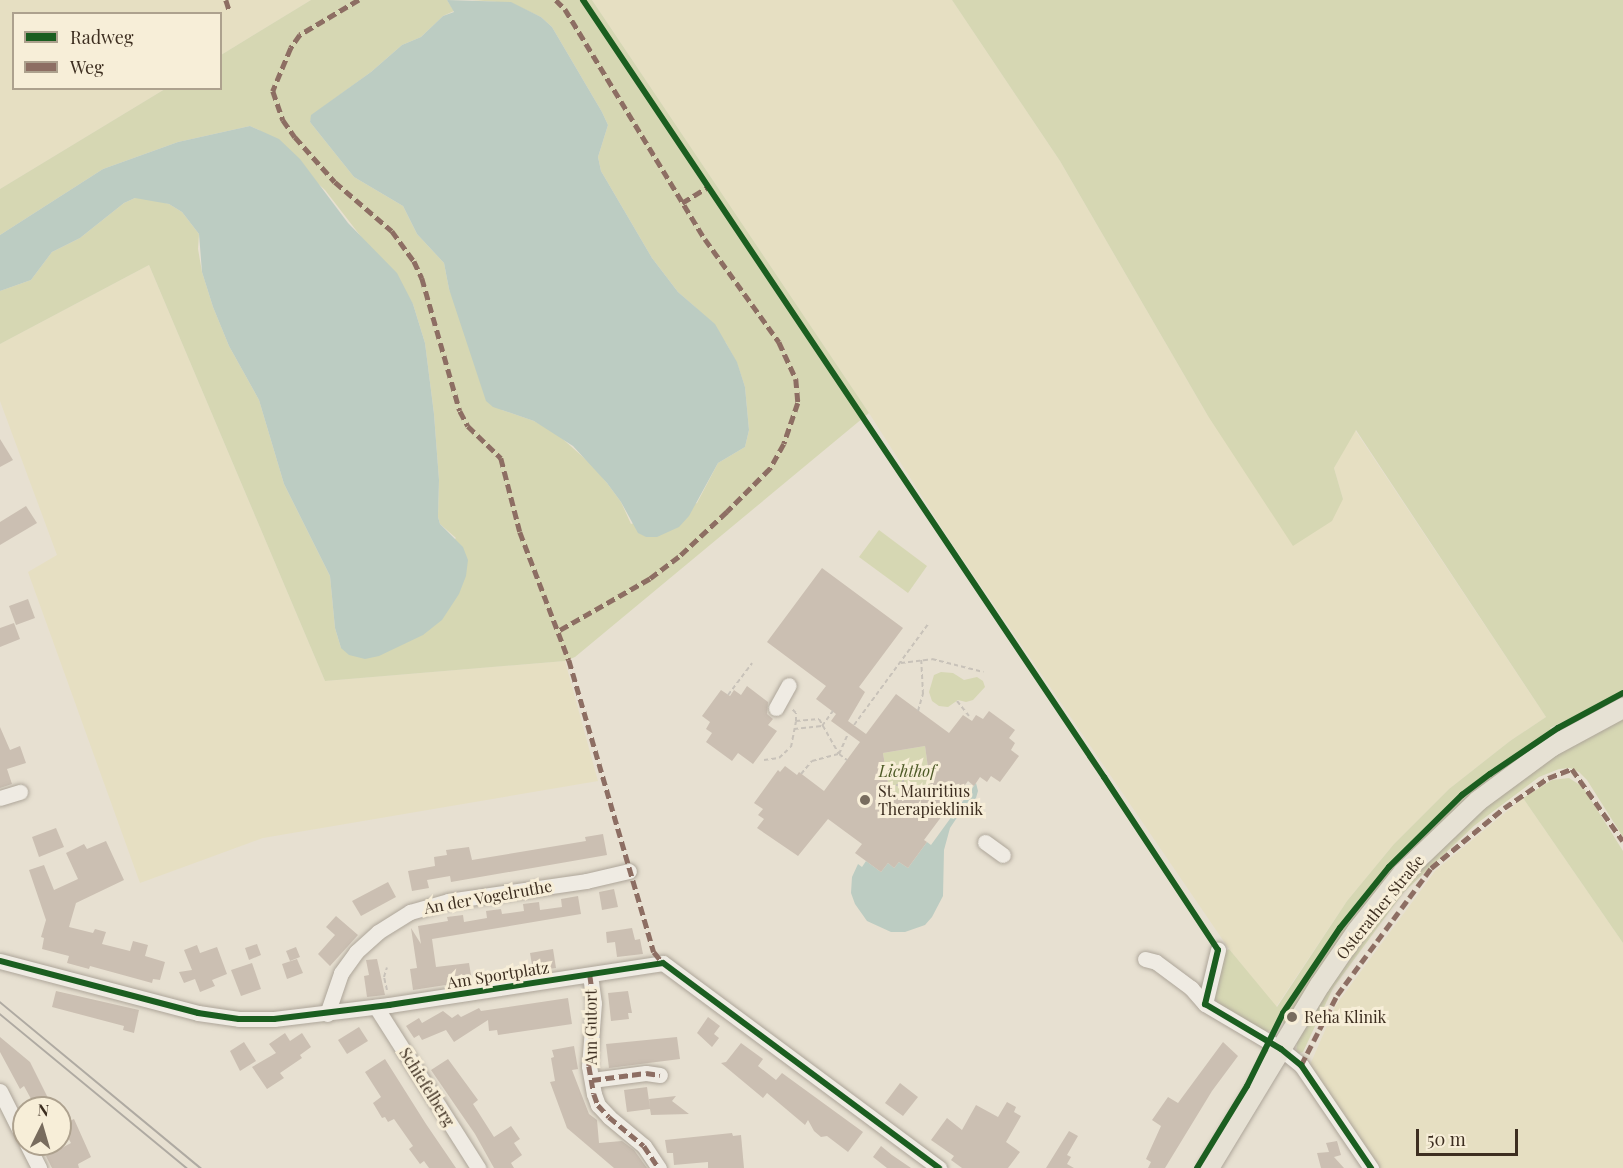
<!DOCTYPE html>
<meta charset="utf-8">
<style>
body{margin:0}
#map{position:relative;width:1623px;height:1168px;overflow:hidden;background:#e7e0d1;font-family:"Playfair Display",serif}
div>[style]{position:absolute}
.farmland>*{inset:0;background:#e6dfc2}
.green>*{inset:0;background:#d6d7b3}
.water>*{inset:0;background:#bcccc2}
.building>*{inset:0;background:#cbbfb2}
.path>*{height:2px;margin-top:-1px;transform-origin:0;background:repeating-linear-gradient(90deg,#c8c2b9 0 4.5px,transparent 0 7.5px)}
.roads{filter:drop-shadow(0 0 2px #ada599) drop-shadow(0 0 2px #ada599)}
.minor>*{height:15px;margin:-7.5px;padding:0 7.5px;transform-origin:7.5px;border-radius:7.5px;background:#efebe3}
.major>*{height:20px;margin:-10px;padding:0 10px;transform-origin:10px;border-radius:10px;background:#e6e1d4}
.tram>*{height:1.5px;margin:-0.75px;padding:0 0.75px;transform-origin:0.75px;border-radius:0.75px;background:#afaaa2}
.quiet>*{height:4.5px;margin-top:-2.25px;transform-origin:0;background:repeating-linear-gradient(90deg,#8d6e63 0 9px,transparent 0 13.5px)}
.cycleway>*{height:6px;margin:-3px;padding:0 3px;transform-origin:3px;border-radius:3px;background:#1b5e20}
.dots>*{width:16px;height:16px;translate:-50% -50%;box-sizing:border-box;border:3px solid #f7eed8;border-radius:50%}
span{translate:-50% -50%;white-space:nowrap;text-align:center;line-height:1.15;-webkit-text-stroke:6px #f7eed8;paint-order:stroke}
.park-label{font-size:16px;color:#4d5a26;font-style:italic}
.poi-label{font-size:16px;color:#3d2e20}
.left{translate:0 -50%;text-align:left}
.street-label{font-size:16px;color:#3d2e20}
.legend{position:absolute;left:12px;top:12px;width:210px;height:78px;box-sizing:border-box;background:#f7eed8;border:2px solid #ada18e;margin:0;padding:8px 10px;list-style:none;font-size:18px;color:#3d2e20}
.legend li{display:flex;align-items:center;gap:12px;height:30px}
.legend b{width:30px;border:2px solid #ada18e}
.north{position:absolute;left:12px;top:1096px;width:60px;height:60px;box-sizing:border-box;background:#f7eed8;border:2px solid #ada18e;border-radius:50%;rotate:5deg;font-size:16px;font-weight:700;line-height:24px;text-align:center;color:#3d2e20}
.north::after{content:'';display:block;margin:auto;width:21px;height:27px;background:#786c5e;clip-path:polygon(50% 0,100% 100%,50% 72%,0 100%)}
.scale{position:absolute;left:1416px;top:1129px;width:102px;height:27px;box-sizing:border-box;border:3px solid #3d2e20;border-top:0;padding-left:8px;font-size:18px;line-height:21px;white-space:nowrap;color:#3d2e20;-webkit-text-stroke:4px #f7eed8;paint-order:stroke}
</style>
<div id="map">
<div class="farmland">
<div style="clip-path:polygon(0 0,311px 0,221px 55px,220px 14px,14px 14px,14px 88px,165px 89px,0 189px)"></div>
<div style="clip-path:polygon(592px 0,952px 0,1060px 161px,1208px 416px,1343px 499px,1334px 468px,1355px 430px,1546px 717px,1510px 741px,1449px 789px,1394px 844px,1347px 901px,1276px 1007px,1229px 949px,949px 539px,869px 413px)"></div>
<div style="clip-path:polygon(149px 265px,325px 681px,565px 661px,598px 781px,263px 838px,140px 883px,28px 572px,57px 555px,0 401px,0 344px)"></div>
<div style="clip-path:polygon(1523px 798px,1623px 943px,1623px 1168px,1380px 1168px,1311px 1073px,1310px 1065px,1336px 1005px,1436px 870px)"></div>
</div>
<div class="green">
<div style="clip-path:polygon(311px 0,447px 0,454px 11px,443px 16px,421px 37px,402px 45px,371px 72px,312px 115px,310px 122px,354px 177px,403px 206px,417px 234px,444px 263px,449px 289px,502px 410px,534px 421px,556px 433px,592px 465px,607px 483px,621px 502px,631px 524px,697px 503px,718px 463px,745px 447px,749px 430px,745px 387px,737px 363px,726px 343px,694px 306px,678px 292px,652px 258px,601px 171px,598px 157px,608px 125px,602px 112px,552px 27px,541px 17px,511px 3px,472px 0,592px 0,869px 413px,575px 657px,565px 661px,325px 681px,149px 265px,0 344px,0 291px,31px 280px,52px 252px,80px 238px,124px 203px,135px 198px,146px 198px,169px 204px,182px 212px,199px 234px,198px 249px,202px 272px,213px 307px,229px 346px,259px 400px,284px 484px,330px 576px,335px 628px,341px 648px,456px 538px,440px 524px,438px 517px,439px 480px,434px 414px,425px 343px,413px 304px,325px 190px,259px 130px,250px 126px,178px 142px,103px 169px,0 235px,0 189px,165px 89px,220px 88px,221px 55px)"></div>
<div style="clip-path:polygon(952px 0,1623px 0,1623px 692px,1550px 728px,1555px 736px,1500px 773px,1316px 974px,1284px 1025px,1280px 1012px,1272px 1031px,1261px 1030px,1219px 1006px,1214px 997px,1222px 954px,1229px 949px,1277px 1007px,1347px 901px,1394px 844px,1449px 789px,1510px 741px,1546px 717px,1356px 430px,1334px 468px,1343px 499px,1332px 521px,1293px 546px,1208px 416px,1060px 161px)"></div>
<div style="clip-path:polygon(879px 530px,927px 566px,908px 593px,859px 557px)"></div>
<div style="clip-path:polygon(941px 672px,953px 673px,964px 680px,977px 677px,983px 681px,985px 687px,973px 700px,966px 702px,958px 700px,948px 707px,939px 706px,932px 701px,929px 692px,934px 675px)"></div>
<div style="clip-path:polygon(1623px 717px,1623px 837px,1587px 780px,1579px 772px,1570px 768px,1559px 769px,1539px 777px,1475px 825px,1403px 893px,1333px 988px,1303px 1052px,1296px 1054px,1297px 1043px,1358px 939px,1428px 858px,1481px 808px,1564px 749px)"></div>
<div style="clip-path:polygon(925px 746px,931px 789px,890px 795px,883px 753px)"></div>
<div style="clip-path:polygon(1569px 778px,1583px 787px,1623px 851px,1623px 943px,1523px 798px,1552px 780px)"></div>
</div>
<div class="water">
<div style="clip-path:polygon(447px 0,511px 2px,541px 17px,552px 27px,602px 112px,608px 125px,598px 157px,601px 171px,652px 258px,678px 292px,715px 324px,737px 362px,745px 387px,749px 430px,745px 447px,718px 463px,689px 516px,679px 527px,657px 537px,646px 537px,638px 533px,621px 502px,607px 483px,573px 446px,534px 421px,493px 407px,486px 401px,449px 289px,444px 263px,417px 234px,403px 206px,354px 177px,310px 122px,311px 115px,371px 72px,402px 45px,421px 37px,443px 16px,454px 12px)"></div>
<div style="clip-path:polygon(250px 126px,279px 139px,300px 159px,348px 223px,397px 273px,413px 304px,425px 343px,434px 414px,439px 480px,438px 517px,440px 524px,463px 547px,468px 560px,466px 576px,459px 594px,442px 620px,423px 635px,379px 656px,365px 659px,349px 655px,341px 648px,335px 628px,330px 576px,284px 484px,259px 400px,229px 346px,213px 307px,202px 272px,199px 234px,182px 212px,169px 204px,135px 198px,124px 203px,80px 238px,52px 252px,31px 280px,0 291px,0 235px,103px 169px,178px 142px)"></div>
<div style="clip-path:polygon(976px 783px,978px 791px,976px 798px,964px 807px,950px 828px,944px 850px,943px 896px,932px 917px,925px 925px,905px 932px,891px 932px,867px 921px,855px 904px,851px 893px,852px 877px,858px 864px,862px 867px,866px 861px,881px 872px,888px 863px,894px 868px,899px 862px,908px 868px,927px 842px,931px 845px)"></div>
</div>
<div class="building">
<div style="clip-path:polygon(0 439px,13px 460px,0 467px)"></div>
<div style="clip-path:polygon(26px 506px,37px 523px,0 545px,0 522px)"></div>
<div style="clip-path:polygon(evenodd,822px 568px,903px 628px,859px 687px,865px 692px,848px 721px,866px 734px,896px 694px,949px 733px,963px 715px,972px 721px,976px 715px,983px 719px,989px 711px,1015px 730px,1009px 738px,1015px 743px,1011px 750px,1019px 756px,1000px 782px,991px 776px,987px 782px,980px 777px,974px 786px,968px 781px,924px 840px,927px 842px,908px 868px,899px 862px,894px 868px,888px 863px,881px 872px,855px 853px,862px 844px,828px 819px,798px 856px,757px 828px,764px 819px,758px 815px,763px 809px,754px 803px,778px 770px,780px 772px,785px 766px,797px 775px,799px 772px,824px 791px,860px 742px,831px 721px,836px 714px,816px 699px,826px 686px,767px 642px,822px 568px,925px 746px,931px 789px,890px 795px,883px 753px,925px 746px)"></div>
<div style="clip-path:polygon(28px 599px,35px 618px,16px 625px,9px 606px)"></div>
<div style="clip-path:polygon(14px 623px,20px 639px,0 647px,0 628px)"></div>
<div style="clip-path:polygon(747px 686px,768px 702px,767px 714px,773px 719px,768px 725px,777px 731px,753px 764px,738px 753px,732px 761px,706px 742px,712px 733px,706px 729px,710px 722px,702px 716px,721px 690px,730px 696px,734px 690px,741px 695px)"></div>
<div style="clip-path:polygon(0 727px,10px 750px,20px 746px,26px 763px,7px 769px,12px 784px,0 788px)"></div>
<div style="clip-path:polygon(56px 828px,64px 847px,39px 857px,32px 837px)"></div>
<div style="clip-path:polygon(603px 834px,607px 855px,451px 882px,450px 876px,427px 880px,429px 888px,412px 891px,408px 871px,435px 866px,434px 857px,447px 855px,446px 850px,469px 847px,472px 860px,586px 841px,585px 837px)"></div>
<div style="clip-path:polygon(106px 841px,124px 880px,76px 903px,69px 927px,93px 933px,95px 929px,106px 932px,102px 944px,130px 951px,133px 941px,148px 945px,145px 956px,165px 962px,160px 980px,153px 979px,152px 983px,90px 966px,89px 969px,67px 963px,69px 956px,42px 949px,44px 938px,41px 937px,46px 920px,29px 870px,44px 865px,54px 890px,78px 879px,66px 853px,84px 844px,87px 849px)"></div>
<div style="clip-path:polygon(388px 882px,396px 897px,361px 916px,352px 901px)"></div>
<div style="clip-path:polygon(614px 889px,618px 907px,602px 910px,599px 892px)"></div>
<div style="clip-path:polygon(578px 896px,581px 914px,432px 939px,436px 967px,469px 963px,472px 981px,413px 990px,410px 969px,417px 968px,411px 928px,421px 944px,418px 926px,448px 921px,447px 917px,463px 915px,464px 922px,487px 918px,486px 911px,501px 909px,502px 914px,524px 911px,523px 904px,539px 902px,540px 910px,562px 907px,561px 899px)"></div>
<div style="clip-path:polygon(336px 916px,358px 935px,330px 966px,318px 954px,335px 935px,326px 927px)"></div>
<div style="clip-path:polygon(632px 928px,635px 940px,640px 939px,643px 954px,617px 957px,615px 942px,607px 943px,606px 932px)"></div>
<div style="clip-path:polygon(257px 944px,261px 955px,249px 960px,245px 948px)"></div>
<div style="clip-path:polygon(197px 945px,200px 953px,217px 947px,227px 974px,212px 980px,215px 986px,200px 992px,195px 979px,184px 983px,179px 972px,192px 970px,184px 950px)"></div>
<div style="clip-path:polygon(296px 947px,300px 957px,290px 961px,286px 951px)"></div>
<div style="clip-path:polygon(553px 949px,556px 968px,533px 971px,530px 953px)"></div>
<div style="clip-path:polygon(297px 959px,303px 973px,287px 979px,282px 964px)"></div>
<div style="clip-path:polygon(377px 959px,385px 995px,367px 997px,364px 976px,369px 975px,366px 960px)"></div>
<div style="clip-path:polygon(252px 963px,261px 989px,241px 996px,231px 970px)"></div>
<div style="clip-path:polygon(56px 991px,139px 1010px,134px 1033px,123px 1030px,124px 1026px,52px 1007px)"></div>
<div style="clip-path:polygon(628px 991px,632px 1013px,628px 1013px,629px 1019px,611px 1021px,608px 993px)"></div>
<div style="clip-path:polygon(568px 998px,572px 1024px,498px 1035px,497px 1030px,489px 1031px,488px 1020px,454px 1042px,446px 1030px,422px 1040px,419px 1035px,414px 1038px,406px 1026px,419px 1018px,422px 1023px,443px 1011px,452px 1018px,458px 1014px,461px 1017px,479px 1008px,481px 1011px)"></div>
<div style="clip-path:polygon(708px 1017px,720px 1026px,714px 1034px,719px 1038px,712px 1047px,697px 1033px)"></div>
<div style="clip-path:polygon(359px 1027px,368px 1041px,347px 1054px,338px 1040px)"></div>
<div style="clip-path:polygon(285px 1033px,290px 1041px,302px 1033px,311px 1047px,300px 1055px,302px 1058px,280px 1073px,284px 1078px,267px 1089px,252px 1067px,276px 1053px,269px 1044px)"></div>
<div style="clip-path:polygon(0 1037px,30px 1062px,53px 1108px,36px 1108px,24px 1086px,20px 1089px,0 1052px)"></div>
<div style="clip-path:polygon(677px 1037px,680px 1059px,609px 1068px,606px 1044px)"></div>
<div style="clip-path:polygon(244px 1042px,256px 1061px,240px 1071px,230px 1051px)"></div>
<div style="clip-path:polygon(1223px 1042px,1238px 1056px,1212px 1091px,1165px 1168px,1148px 1168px,1151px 1162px,1146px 1159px,1161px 1126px,1152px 1120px,1168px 1097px,1178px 1103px)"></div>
<div style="clip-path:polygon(741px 1043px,763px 1059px,758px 1066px,776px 1080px,782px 1073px,863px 1132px,848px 1152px,827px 1136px,821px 1137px,814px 1131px,808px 1120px,805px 1125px,767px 1093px,763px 1098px,721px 1063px,726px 1062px)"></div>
<div style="clip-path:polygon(574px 1046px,578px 1069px,572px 1070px,589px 1114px,597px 1120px,599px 1143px,622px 1141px,634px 1150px,647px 1168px,614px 1168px,567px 1128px,550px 1082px,555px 1081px,551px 1058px,554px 1057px,552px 1050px)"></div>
<div style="clip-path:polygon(385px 1059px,426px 1124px,456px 1168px,429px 1168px,424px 1161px,420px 1164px,409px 1149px,413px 1146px,394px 1119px,388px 1122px,385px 1117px,382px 1118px,373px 1103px,381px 1097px,365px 1072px)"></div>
<div style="clip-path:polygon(448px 1059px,478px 1100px,473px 1104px,494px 1137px,511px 1126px,520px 1139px,514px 1143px,522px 1155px,511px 1163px,514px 1168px,494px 1168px,475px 1134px,431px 1070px)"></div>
<div style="clip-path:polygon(900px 1083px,918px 1097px,903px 1116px,885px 1103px)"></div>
<div style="clip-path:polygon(647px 1087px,650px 1108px,649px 1099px,676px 1096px,672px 1101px,689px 1114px,651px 1115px,650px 1109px,627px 1112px,624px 1090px)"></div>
<div style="clip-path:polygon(1007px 1102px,1016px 1107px,1014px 1112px,1021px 1116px,1006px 1142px,1020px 1152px,1008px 1168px,962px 1168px,951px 1160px,954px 1156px,931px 1140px,947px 1118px,962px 1130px,976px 1105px,998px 1117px)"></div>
<div style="clip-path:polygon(74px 1119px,91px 1157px,78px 1164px,79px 1168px,52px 1168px,46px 1156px,71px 1143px,61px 1125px)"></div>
<div style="clip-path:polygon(1069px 1131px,1078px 1136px,1067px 1155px,1071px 1157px,1067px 1164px,1074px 1168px,1046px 1168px)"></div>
<div style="clip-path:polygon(732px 1133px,733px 1136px,741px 1135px,744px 1168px,708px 1168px,708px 1162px,674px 1165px,673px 1153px,667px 1153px,665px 1140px)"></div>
<div style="clip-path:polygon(1337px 1141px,1341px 1155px,1334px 1157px,1344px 1168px,1321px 1168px,1317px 1153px,1329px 1152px,1326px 1143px)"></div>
<div style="clip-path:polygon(881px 1146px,892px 1155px,911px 1168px,887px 1168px,873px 1157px)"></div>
</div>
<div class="path">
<div style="left:901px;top:663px;width:31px;rotate:-7deg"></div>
<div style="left:932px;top:659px;width:53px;rotate:14.3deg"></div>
<div style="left:728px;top:695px;width:40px;rotate:-53deg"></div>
<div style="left:957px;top:701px;width:19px;rotate:51deg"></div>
<div style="left:918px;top:711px;width:18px;rotate:-74deg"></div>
<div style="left:923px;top:694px;width:35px;rotate:-93deg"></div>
<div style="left:796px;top:721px;width:23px;rotate:-5deg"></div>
<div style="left:819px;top:719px;width:40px;rotate:60.3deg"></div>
<div style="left:839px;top:754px;width:10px;rotate:37deg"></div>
<div style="left:854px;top:725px;width:127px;rotate:-53.7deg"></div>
<div style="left:794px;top:729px;width:28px;rotate:-6deg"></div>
<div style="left:822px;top:726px;width:19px;rotate:-54deg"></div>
<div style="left:764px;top:760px;width:15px;rotate:-8deg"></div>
<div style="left:779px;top:758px;width:16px;rotate:-43deg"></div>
<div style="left:791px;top:747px;width:26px;rotate:-79deg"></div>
<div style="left:796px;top:721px;width:8px;rotate:-90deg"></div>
<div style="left:796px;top:713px;width:7px;rotate:-135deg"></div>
<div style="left:801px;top:774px;width:17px;rotate:-50deg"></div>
<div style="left:812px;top:761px;width:28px;rotate:-15deg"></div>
<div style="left:839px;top:754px;width:22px;rotate:-66deg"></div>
<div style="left:889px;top:787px;width:12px;rotate:-14deg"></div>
<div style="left:901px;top:784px;width:24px;rotate:-54deg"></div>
<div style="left:915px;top:765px;width:16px;rotate:27deg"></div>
<div style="left:956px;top:806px;width:19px;rotate:36deg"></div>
<div style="left:387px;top:990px;width:13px;rotate:-103deg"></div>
<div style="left:384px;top:977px;width:10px;rotate:-73deg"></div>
</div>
<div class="roads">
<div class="minor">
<div style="left:776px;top:708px;width:26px;rotate:-61deg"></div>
<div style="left:0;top:798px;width:21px;rotate:-17deg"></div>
<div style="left:985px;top:842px;width:22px;rotate:36deg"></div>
<div style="left:1145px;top:959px;width:11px;rotate:15deg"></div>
<div style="left:1156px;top:962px;width:44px;rotate:36.6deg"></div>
<div style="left:1191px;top:988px;width:21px;rotate:49deg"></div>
<div style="left:1205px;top:1004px;width:88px;rotate:30.6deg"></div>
<div style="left:1281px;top:1049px;width:26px;rotate:39deg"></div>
<div style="left:1301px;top:1065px;width:125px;rotate:55.8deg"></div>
<div style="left:0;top:961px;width:205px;rotate:14.7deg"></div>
<div style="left:198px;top:1013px;width:41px;rotate:8.3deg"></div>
<div style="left:239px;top:1019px;width:35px"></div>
<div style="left:274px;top:1019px;width:116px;rotate:-6.9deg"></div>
<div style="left:389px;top:1005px;width:277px;rotate:-8.7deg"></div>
<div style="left:663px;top:963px;width:344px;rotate:36.6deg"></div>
<div style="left:590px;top:975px;width:28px;rotate:82deg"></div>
<div style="left:594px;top:1003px;width:63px;rotate:94.5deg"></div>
<div style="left:589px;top:1066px;width:28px;rotate:80deg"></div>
<div style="left:594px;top:1094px;width:12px;rotate:70deg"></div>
<div style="left:598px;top:1105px;width:16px;rotate:47deg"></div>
<div style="left:609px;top:1117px;width:45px;rotate:39.6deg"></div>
<div style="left:644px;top:1146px;width:27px;rotate:56deg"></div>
<div style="left:1205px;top:1004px;width:56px;rotate:-76.5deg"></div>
<div style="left:376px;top:1007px;width:191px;rotate:57.6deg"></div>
<div style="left:327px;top:1014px;width:43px;rotate:-71.1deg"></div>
<div style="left:341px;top:973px;width:26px;rotate:-54deg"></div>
<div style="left:356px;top:952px;width:30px;rotate:-42deg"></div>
<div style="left:378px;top:932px;width:38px;rotate:-32deg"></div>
<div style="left:410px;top:912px;width:40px;rotate:-16deg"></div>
<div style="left:448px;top:901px;width:139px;rotate:-8.2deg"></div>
<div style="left:586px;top:881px;width:44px;rotate:-13.1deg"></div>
<div style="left:592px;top:1080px;width:54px;rotate:-7.4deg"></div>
<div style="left:646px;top:1073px;width:14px;rotate:8deg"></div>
<div style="left:0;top:1091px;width:54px;rotate:63.4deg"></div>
<div style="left:27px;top:1144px;width:27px;rotate:63deg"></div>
</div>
<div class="major">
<div style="left:1209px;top:1168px;width:214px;rotate:-58.8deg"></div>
<div style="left:1320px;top:985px;width:65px;rotate:-55.6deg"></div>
<div style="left:1357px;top:931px;width:74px;rotate:-51.6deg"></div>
<div style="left:1403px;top:873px;width:104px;rotate:-43.8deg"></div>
<div style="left:1478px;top:801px;width:91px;rotate:-36.5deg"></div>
<div style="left:1551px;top:747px;width:82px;rotate:-28.4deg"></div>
</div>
</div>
<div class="tram">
<div style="left:0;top:1002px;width:261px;rotate:39.6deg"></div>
<div style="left:0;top:1014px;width:242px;rotate:39.5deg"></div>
</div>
<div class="quiet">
<div style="left:226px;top:0;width:13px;rotate:72deg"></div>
<div style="left:359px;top:0;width:69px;rotate:149.3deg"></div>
<div style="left:300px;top:35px;width:16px;rotate:125deg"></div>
<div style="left:291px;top:48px;width:47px;rotate:112.7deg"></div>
<div style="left:273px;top:91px;width:31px;rotate:71deg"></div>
<div style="left:283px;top:120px;width:21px;rotate:55deg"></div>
<div style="left:295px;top:137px;width:60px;rotate:48.4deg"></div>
<div style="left:335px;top:182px;width:75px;rotate:40.7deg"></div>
<div style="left:392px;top:231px;width:37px;rotate:54deg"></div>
<div style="left:414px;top:261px;width:19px;rotate:65deg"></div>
<div style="left:422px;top:278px;width:138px;rotate:74.1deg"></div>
<div style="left:460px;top:411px;width:17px;rotate:62deg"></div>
<div style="left:468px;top:426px;width:46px;rotate:44.1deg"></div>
<div style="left:501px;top:458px;width:76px;rotate:75.6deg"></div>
<div style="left:520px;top:532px;width:137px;rotate:69.1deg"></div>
<div style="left:569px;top:660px;width:304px;rotate:73.8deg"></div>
<div style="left:654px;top:952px;width:14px;rotate:51deg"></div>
<div style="left:556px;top:0;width:13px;rotate:45deg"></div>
<div style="left:565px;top:9px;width:269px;rotate:58.7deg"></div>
<div style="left:705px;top:239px;width:127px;rotate:54.3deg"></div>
<div style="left:779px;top:342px;width:41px;rotate:65.3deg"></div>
<div style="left:796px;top:379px;width:24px;rotate:85deg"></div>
<div style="left:798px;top:403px;width:43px;rotate:108.9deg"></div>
<div style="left:784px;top:444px;width:29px;rotate:119deg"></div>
<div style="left:770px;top:469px;width:61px;rotate:135deg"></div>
<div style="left:727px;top:512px;width:66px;rotate:136.8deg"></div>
<div style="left:679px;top:557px;width:36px;rotate:143deg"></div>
<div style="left:650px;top:579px;width:105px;rotate:150.3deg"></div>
<div style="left:682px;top:203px;width:31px;rotate:-32deg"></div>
<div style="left:590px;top:975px;width:28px;rotate:82deg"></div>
<div style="left:594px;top:1003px;width:63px;rotate:94.5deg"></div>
<div style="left:589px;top:1066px;width:28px;rotate:80deg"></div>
<div style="left:594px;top:1094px;width:12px;rotate:70deg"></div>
<div style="left:598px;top:1105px;width:16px;rotate:47deg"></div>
<div style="left:609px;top:1117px;width:45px;rotate:39.6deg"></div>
<div style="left:644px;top:1146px;width:27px;rotate:56deg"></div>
<div style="left:1301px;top:1065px;width:79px;rotate:-62.8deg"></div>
<div style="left:1337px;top:995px;width:158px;rotate:-53.5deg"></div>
<div style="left:1431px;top:868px;width:94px;rotate:-39.4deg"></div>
<div style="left:1504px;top:808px;width:53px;rotate:-34.3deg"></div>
<div style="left:1548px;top:778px;width:26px;rotate:-21deg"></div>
<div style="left:1572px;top:769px;width:88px;rotate:54.7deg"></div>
<div style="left:592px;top:1080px;width:54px;rotate:-7.4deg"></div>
<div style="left:646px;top:1073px;width:14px;rotate:8deg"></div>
</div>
<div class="cycleway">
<div style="left:583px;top:0;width:936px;rotate:56.16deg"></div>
<div style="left:1104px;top:777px;width:207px;rotate:56.6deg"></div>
<div style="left:1218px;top:950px;width:56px;rotate:103.5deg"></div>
<div style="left:1205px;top:1004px;width:88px;rotate:30.6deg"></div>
<div style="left:1281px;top:1049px;width:26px;rotate:39deg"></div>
<div style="left:1301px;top:1065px;width:125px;rotate:55.8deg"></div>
<div style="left:0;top:961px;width:205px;rotate:14.7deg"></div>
<div style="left:198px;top:1013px;width:41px;rotate:8.3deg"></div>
<div style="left:239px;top:1019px;width:35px"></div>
<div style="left:274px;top:1019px;width:116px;rotate:-6.9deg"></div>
<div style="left:389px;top:1005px;width:277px;rotate:-8.7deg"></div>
<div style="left:663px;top:963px;width:344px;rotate:36.6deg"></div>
<div style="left:1197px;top:1168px;width:96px;rotate:-58.6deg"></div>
<div style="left:1247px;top:1086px;width:81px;rotate:-63.7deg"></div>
<div style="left:1283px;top:1013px;width:102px;rotate:-56.2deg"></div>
<div style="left:1340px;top:928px;width:78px;rotate:-51.2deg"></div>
<div style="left:1389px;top:867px;width:103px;rotate:-44.6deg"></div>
<div style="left:1462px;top:795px;width:35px;rotate:-37deg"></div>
<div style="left:1490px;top:774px;width:82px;rotate:-34.1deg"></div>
<div style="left:1558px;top:728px;width:74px;rotate:-28.3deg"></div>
</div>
<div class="dots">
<div style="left:865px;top:800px;background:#786c5e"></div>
<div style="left:1292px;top:1017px;background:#786c5e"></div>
</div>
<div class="park-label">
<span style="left:907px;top:771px">Lichthof</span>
</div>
<div class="poi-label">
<span class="left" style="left:878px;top:800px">St. Mauritius<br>Therapieklinik</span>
<span class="left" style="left:1304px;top:1017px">Reha Klinik</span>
</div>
<div class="street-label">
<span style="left:488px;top:897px;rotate:-10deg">An der Vogelruthe</span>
<span style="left:1380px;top:907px;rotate:-51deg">Osterather Straße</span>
<span style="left:498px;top:975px;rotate:-9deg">Am Sportplatz</span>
<span style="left:591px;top:1027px;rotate:-90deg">Am Gutort</span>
<span style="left:427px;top:1087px;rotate:58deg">Schiefelberg</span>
</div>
<ul class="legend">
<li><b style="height:8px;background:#1b5e20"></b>Radweg</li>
<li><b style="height:8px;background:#8d6e63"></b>Weg</li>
</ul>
<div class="north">N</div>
<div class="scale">50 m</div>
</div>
